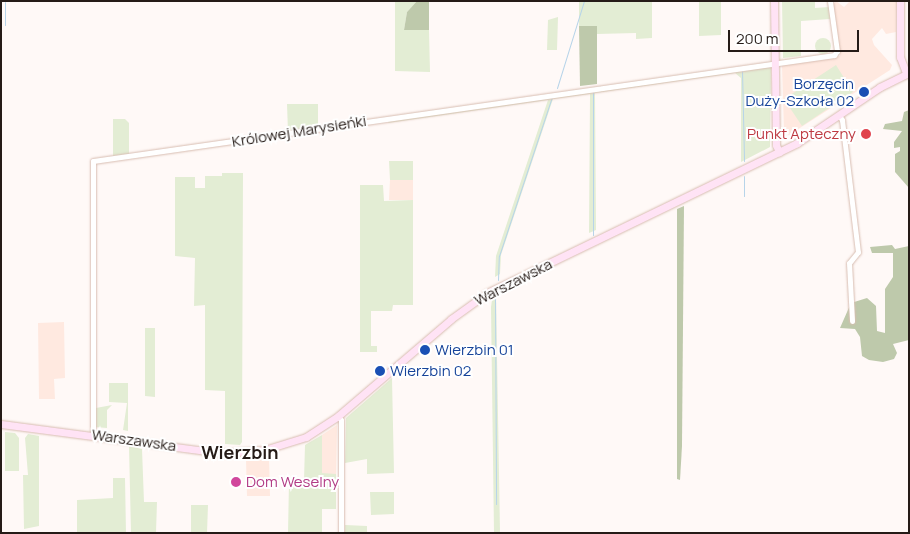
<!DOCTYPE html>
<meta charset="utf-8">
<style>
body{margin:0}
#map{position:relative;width:910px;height:534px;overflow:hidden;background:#fff9f7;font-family:Manrope,sans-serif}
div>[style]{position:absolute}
.built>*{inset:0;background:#ffe9e0}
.green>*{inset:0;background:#e3edd4}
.round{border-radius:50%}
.forest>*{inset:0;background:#bec9ab}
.stream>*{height:1px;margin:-0.5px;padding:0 0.5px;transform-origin:0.5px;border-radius:0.5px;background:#b7d4e9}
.roads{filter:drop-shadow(0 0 1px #d8bdb1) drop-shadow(0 0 1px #d8bdb1)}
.street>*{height:5px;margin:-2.5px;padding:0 2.5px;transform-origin:2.5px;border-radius:2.5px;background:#fff}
.secondary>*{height:7px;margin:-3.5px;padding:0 3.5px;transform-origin:3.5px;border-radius:3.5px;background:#ffe3f5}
.dots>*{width:14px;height:14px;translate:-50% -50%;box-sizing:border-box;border:2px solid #fff;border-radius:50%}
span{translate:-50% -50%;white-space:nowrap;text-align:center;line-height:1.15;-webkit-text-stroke:4px #fff;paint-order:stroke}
.transit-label{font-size:15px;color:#164399}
.right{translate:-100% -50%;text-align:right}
.left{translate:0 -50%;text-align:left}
.street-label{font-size:15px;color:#251b17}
.health-label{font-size:15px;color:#be3a42}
.hotel-label{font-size:15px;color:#b23c85}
.quarter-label{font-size:18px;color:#251b17;font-weight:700}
.frame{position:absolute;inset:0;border:2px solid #251b17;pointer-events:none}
.scale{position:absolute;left:728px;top:30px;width:131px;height:22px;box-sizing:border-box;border:2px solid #251b17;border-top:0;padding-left:6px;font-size:15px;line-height:18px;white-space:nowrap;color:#251b17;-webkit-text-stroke:4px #fff;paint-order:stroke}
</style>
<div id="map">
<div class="built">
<div style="clip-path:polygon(836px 1px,844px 7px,850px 1px,897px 1px,896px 32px,886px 34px,882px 28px,872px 39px,874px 45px,892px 65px,890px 70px,789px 135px,784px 132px,782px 65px,840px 56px,833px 5px)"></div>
<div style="clip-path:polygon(390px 180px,413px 180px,413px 200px,389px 200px)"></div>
<div style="clip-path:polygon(64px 322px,65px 378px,54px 379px,55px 399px,39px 399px,38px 323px)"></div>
<div style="clip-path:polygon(337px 425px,336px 474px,322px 474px,322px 435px)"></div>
<div style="clip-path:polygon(269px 457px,270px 496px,247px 496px,246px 459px)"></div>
</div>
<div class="green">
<div style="clip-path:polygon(395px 1px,417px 1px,407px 12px,404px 30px,429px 30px,430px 72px,395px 71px)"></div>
<div style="clip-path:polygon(579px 1px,652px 1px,652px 38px,636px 39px,636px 33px,597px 34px,597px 26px,579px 26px)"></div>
<div style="clip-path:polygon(699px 1px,721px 1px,721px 35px,699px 36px)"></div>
<div style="clip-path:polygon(782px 1px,815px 1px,815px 8px,829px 7px,830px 19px,801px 21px,801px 56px,783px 58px)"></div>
<div style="clip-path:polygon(558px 17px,557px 50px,547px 50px,548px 20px)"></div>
<div class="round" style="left:815px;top:38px;width:16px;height:16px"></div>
<div style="clip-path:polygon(836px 65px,853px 92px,802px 126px,784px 99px)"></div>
<div style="clip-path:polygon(771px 66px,770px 147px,741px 162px,741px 78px,735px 73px,595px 93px,596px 230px,589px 233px,590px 94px,553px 99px,501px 255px,500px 274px,495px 277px,496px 256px,548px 100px,388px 123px,390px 119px)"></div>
<div style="clip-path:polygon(287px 104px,318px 104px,318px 126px,288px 132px)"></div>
<div style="clip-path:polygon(113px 119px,125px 119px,129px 123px,129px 154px,113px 156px)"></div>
<div style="clip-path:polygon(389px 161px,413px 161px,413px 180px,390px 180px)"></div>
<div style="clip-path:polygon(222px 173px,243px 173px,242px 442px,240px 445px,225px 444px,225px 391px,205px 390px,205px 305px,194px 306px,195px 258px,175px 256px,175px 177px,195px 177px,195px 188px,205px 188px,205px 176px,222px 176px)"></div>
<div style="clip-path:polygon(360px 185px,383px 185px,384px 201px,413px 200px,413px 305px,393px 305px,392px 311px,371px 311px,371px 346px,377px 346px,377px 352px,360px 352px)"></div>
<div style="clip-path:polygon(496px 297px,500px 533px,494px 533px,491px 307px,492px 300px)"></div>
<div style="clip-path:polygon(145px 328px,155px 328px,155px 397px,145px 396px)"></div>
<div style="clip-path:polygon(392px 378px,394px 473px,367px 474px,367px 459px,345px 463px,346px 418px)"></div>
<div style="clip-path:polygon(109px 383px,128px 383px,128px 431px,123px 430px,127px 403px,109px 402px)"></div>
<div style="clip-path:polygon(112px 405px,107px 410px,107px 428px,95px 427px,96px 408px)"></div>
<div style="clip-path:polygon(5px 432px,15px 433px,19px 438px,19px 471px,5px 471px)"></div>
<div style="clip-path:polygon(28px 434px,39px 436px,39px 526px,24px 529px,23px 475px,28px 475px,25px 438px)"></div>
<div style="clip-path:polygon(322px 435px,322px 473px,336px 474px,336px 509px,322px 509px,322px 533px,288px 533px,289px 482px,304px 480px,305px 445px)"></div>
<div style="clip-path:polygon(129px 446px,142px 449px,144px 502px,157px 502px,156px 533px,131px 533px)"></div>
<div style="clip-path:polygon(113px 478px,125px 478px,126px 533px,77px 533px,77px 500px,113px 498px)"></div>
<div style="clip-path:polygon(370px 492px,394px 492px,394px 514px,371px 515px)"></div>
<div style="clip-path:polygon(191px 505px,208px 505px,207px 533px,191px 533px)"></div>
<div style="clip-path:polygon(345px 525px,367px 526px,367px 533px,345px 533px)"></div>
</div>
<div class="forest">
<div style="clip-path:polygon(417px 1px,429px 1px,429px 30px,404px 30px,407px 12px)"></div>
<div style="clip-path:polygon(579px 26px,597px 26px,597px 84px,580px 86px)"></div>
<div style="clip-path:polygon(909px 110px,909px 188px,895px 172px,895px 154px,900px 151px,900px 147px,894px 148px,894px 142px,902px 131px,883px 129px,885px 124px,902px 121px,904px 112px)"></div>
<div style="clip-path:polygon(684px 206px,682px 446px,680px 480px,677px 479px,677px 209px)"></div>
<div style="clip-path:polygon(892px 245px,895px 249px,909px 246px,909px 340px,893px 344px,897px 353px,894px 359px,883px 362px,869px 360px,862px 356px,860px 337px,855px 329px,840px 328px,851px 303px,867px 298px,876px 306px,877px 331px,885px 333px,885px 289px,893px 277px,893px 253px,872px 253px,870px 247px)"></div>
</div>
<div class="stream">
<div style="left:5px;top:25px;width:23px;rotate:-90deg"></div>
<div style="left:742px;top:70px;width:91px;rotate:88.7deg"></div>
<div style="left:557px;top:88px;width:91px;rotate:-72.8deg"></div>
<div style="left:593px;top:91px;width:144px;rotate:90deg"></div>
<div style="left:744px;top:176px;width:20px;rotate:90deg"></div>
<div style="left:498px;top:280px;width:24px;rotate:-88deg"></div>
<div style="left:499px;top:256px;width:168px;rotate:-71.6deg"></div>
<div style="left:495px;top:296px;width:208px;rotate:89.7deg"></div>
</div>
<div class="roads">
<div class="street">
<div style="left:839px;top:115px;width:6px;rotate:59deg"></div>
<div style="left:842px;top:120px;width:133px;rotate:83.1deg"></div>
<div style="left:858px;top:252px;width:14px;rotate:129deg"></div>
<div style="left:849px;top:263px;width:58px;rotate:87deg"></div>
<div style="left:338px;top:416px;width:5px;rotate:53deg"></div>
<div style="left:341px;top:420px;width:113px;rotate:90deg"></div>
<div style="left:93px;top:434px;width:273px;rotate:-90deg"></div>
<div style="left:93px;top:161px;width:749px;rotate:-8.14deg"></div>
<div style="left:834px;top:55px;width:5px;rotate:-53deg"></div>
<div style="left:837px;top:51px;width:50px;rotate:-98deg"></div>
</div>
<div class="secondary">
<div style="left:774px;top:1px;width:144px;rotate:89.2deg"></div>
<div style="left:776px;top:145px;width:8px;rotate:67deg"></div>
<div style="left:900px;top:1px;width:56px;rotate:90deg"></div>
<div style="left:900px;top:57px;width:17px;rotate:69deg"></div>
<div style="left:1px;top:424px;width:223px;rotate:7.5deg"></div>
<div style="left:222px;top:453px;width:42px;rotate:-4.1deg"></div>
<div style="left:264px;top:450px;width:44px;rotate:-17.2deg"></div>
<div style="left:306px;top:437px;width:38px;rotate:-33deg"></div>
<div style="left:338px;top:416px;width:149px;rotate:-40.6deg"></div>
<div style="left:451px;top:319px;width:44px;rotate:-35.8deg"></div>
<div style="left:487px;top:293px;width:344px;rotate:-25.8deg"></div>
<div style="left:797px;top:143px;width:100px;rotate:-34deg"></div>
<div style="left:880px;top:87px;width:32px;rotate:-26deg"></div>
</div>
</div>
<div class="dots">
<div style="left:864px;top:92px;background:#1a4fb4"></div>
<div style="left:866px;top:134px;background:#e0444e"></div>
<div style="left:425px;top:350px;background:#1a4fb4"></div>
<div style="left:380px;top:371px;background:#1a4fb4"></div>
<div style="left:236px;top:482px;background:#d1479c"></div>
</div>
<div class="transit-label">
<span class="right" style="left:854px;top:92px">Borzęcin<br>Duży-Szkoła 02</span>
<span class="left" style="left:435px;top:350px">Wierzbin 01</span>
<span class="left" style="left:390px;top:371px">Wierzbin 02</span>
</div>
<div class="street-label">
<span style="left:299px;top:131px;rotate:-9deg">Królowej Marysieńki</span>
<span style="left:513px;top:282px;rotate:-27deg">Warszawska</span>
<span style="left:134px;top:440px;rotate:8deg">Warszawska</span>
</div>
<div class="health-label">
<span class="right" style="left:856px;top:134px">Punkt Apteczny</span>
</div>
<div class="hotel-label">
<span class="left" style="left:246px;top:482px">Dom Weselny</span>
</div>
<div class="quarter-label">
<span style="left:240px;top:452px">Wierzbin</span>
</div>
<div class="frame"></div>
<div class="scale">200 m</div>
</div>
